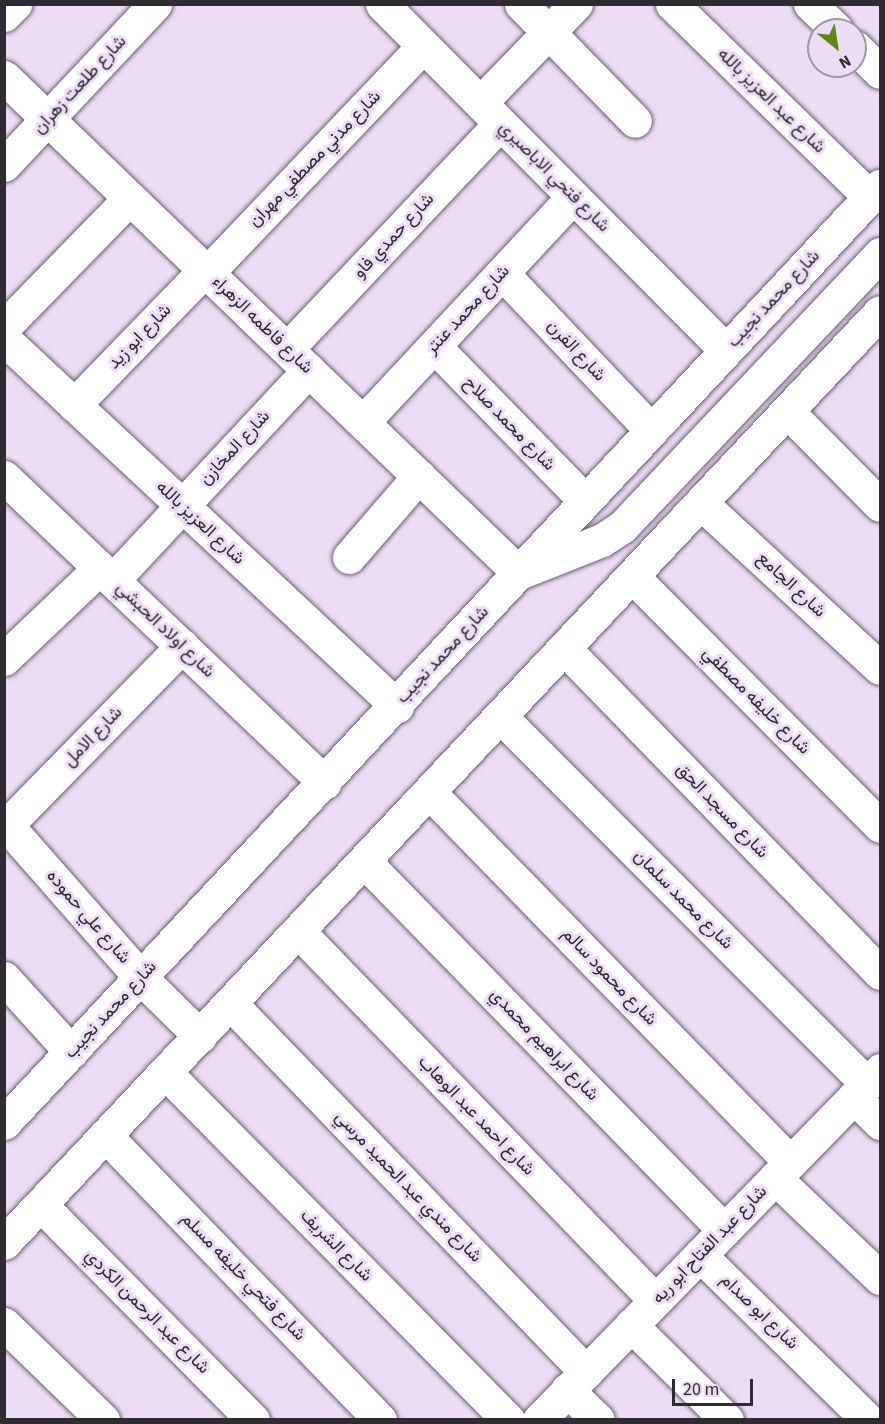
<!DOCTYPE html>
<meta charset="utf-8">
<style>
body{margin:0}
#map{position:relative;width:885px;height:1424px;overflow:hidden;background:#edddf4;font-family:"Source Sans 3",Vazirmatn,sans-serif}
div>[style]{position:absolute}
.roads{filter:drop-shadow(0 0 2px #6b5d71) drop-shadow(0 0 2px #6b5d71)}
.minor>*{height:33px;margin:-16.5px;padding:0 16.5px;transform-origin:16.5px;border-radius:16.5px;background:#fff}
span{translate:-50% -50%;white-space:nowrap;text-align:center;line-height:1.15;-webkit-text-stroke:6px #edddf4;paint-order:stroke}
.street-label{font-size:18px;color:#302a33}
.frame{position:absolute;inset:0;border:6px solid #302a33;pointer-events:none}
.north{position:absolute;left:807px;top:18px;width:60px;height:60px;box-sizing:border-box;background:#edddf4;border:2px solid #a195a7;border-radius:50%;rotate:150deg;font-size:16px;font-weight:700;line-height:24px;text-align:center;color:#302a33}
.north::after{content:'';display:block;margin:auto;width:21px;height:27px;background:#618812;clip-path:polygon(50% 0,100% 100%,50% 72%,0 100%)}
.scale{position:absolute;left:672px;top:1379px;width:81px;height:27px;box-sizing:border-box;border:3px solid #302a33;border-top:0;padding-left:8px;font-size:18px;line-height:21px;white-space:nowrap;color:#302a33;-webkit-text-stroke:4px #edddf4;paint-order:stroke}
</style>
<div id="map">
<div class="roads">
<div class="minor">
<div style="left:382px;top:4px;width:487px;rotate:45.2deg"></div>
<div style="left:521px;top:4px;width:163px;rotate:45.7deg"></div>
<div style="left:672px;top:4px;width:277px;rotate:44.3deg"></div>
<div style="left:810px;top:4px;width:37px;rotate:44deg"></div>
<div style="left:4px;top:15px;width:16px;rotate:-45deg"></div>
<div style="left:855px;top:47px;width:35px;rotate:45deg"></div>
<div style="left:4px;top:77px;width:715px;rotate:43.92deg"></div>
<div style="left:519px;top:573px;width:89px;rotate:-21.7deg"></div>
<div style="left:602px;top:540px;width:24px;rotate:-33deg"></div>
<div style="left:622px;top:527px;width:376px;rotate:-46.6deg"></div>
<div style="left:480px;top:103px;width:138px;rotate:-45.9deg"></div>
<div style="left:4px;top:165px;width:221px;rotate:-46.8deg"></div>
<div style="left:208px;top:272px;width:312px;rotate:-46.4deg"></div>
<div style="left:502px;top:273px;width:215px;rotate:46.5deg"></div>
<div style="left:4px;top:327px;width:180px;rotate:-45.7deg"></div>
<div style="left:4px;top:339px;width:538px;rotate:43.04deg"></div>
<div style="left:434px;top:346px;width:216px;rotate:45.7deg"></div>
<div style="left:287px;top:349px;width:310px;rotate:-46.6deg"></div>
<div style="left:74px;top:405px;width:188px;rotate:-45.9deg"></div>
<div style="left:787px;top:411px;width:132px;rotate:45.3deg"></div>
<div style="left:363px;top:422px;width:308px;rotate:-47deg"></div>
<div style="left:4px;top:477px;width:443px;rotate:43.6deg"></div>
<div style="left:701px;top:503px;width:243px;rotate:42.7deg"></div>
<div style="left:349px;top:557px;width:107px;rotate:-49.2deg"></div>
<div style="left:632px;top:576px;width:352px;rotate:45.2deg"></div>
<div style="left:113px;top:580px;width:287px;rotate:-47deg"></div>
<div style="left:564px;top:648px;width:453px;rotate:45.8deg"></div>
<div style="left:4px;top:659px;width:132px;rotate:-43.5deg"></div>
<div style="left:500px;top:716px;width:520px;rotate:45.08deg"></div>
<div style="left:429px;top:792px;width:517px;rotate:45.71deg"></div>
<div style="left:4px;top:822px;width:208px;rotate:48.7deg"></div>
<div style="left:141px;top:978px;width:83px;rotate:44.5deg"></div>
<div style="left:4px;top:828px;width:255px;rotate:-45.6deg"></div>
<div style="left:364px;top:861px;width:516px;rotate:45.71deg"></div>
<div style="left:298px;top:931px;width:513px;rotate:45.95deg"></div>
<div style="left:4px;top:978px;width:100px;rotate:47.8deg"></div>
<div style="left:230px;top:1003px;width:513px;rotate:46.03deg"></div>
<div style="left:165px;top:1072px;width:489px;rotate:45.4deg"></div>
<div style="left:854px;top:1097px;width:37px;rotate:45deg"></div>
<div style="left:4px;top:1123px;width:1283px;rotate:-46.93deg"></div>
<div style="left:105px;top:1135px;width:396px;rotate:46deg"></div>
<div style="left:775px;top:1178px;width:145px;rotate:43.6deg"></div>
<div style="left:41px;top:1205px;width:302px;rotate:45.4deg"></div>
<div style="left:4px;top:1243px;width:1278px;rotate:-46.74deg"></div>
<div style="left:700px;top:1255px;width:235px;rotate:44.5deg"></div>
<div style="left:4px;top:1324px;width:138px;rotate:44.1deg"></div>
<div style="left:631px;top:1325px;width:135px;rotate:44.7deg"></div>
<div style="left:567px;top:1390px;width:43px;rotate:44.1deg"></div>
<div style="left:539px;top:1420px;width:489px;rotate:-45.7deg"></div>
</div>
</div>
<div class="street-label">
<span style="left:80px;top:85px;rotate:-47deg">شارع طلعت زهران</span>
<span style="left:771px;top:101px;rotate:44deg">شارع عبد العزيز بالله</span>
<span style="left:315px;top:159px;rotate:-46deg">شارع مدني مصطفي مهران</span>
<span style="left:554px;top:177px;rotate:45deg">شارع فتحي الاباصيري</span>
<span style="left:394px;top:236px;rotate:-47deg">شارع حمدي فاو</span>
<span style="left:774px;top:299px;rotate:-47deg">شارع محمد نجيب</span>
<span style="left:468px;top:310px;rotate:-47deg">شارع محمد عنتر</span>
<span style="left:262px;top:325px;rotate:44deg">شارع فاطمه الزهراء</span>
<span style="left:140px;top:337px;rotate:-46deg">شارع ابو زيد</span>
<span style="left:576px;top:351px;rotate:47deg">شارع الفرن</span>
<span style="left:509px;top:424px;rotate:46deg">شارع محمد صلاح</span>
<span style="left:235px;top:448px;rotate:-47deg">شارع المخازن</span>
<span style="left:200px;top:523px;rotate:43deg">شارع العزيز بالله</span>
<span style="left:791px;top:585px;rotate:43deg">شارع الجامع</span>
<span style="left:165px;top:630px;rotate:44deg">شارع اولاد الحبشي</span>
<span style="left:443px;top:655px;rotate:-47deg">شارع محمد نجيب</span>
<span style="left:756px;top:701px;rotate:45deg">شارع خليفه مصطفي</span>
<span style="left:93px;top:737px;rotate:-46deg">شارع الامل</span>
<span style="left:722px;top:811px;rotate:46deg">شارع مسجد الحق</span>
<span style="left:683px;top:900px;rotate:45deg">شارع محمد سلمان</span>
<span style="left:88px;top:917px;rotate:49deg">شارع علي حموده</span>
<span style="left:609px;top:977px;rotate:46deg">شارع محمود سالم</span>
<span style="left:111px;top:1010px;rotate:-47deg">شارع محمد نجيب</span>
<span style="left:544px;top:1045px;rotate:46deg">شارع ابراهيم محمدي</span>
<span style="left:476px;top:1116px;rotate:46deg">شارع احمد عبد الوهاب</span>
<span style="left:408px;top:1187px;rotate:46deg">شارع مندي عبد الحميد مرسي</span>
<span style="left:710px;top:1245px;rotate:-46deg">شارع عبد الفتاح ابو ريه</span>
<span style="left:336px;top:1246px;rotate:45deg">شارع الشريف</span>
<span style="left:243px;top:1277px;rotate:46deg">شارع فتحي خليفه مسلم</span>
<span style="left:147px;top:1312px;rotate:45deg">شارع عبد الرحمن الكردي</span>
<span style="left:759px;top:1312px;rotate:44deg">شارع ابو صدام</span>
</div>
<div class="frame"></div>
<div class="north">N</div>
<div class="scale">20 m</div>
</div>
